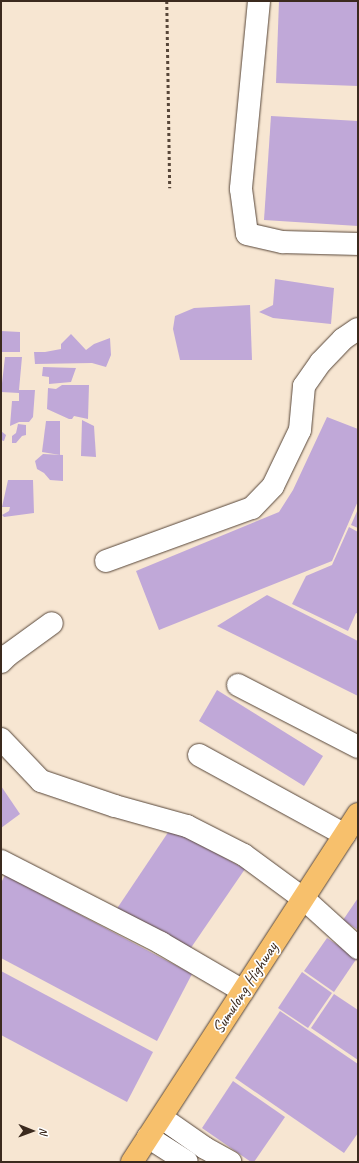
<!DOCTYPE html>
<style>
body{margin:0}
#map{position:relative;width:359px;height:1163px;overflow:hidden;background:#f7e6d2;font-family:Caveat,sans-serif}
div>[style]{position:absolute}
.building>*{inset:0;background:#c0a8d8}
.path>*{height:2.5px;margin-top:-1.25px;transform-origin:0;background:repeating-linear-gradient(90deg,#574639 0 3px,transparent 0 6px)}
.roads{filter:drop-shadow(0 0 1px #574639) drop-shadow(0 0 1px #574639)}
.minor>*{height:22px;margin:-11px;padding:0 11px;transform-origin:11px;border-radius:11px;background:#fff}
.major>*{height:22px;margin:-11px;padding:0 11px;transform-origin:11px;border-radius:11px;background:#f7c06c}
span{translate:-50% -50%;white-space:nowrap;text-align:center;line-height:1.15;-webkit-text-stroke:3.5px #fff;paint-order:stroke}
.street-label{font-size:17px;color:#3b2a1e}
.frame{position:absolute;inset:0;border:2px solid #3b2a1e;pointer-events:none}
.north{position:absolute;left:12px;top:1111px;width:40px;height:40px;-webkit-text-stroke:3px #fff;paint-order:stroke;rotate:91deg;font-size:11px;font-weight:700;line-height:16px;text-align:center;color:#3b2a1e}
.north::after{content:'';display:block;margin:auto;width:14px;height:18px;background:#3b2a1e;clip-path:polygon(50% 0,100% 100%,50% 72%,0 100%)}
</style>
<div id="map">
<div class="building">
<div style="clip-path:polygon(279px 1px,358px 1px,358px 86px,276px 83px)"></div>
<div style="clip-path:polygon(271px 116px,358px 121px,358px 226px,264px 220px)"></div>
<div style="clip-path:polygon(275px 279px,334px 288px,331px 324px,273px 318px,259px 312px,273px 305px)"></div>
<div style="clip-path:polygon(250px 305px,252px 360px,180px 360px,173px 329px,175px 316px,194px 308px)"></div>
<div style="clip-path:polygon(1px 331px,20px 332px,20px 352px,1px 352px)"></div>
<div style="clip-path:polygon(71px 334px,86px 350px,94px 344px,110px 338px,111px 355px,106px 367px,92px 363px,35px 364px,34px 352px,45px 352px,61px 349px,61px 344px)"></div>
<div style="clip-path:polygon(5px 357px,22px 357px,19px 390px,35px 390px,33px 417px,29px 422px,19px 422px,10px 426px,12px 401px,19px 401px,19px 393px,1px 392px)"></div>
<div style="clip-path:polygon(43px 367px,76px 368px,71px 382px,49px 384px,49px 377px,42px 376px)"></div>
<div style="clip-path:polygon(62px 385px,89px 385px,88px 419px,74px 416px,72px 419px,69px 419px,47px 409px,48px 388px,56px 389px)"></div>
<div style="clip-path:polygon(327px 417px,358px 429px,358px 501px,332px 561px,159px 630px,136px 571px,279px 512px,293px 490px)"></div>
<div style="clip-path:polygon(82px 420px,94px 426px,96px 457px,81px 456px)"></div>
<div style="clip-path:polygon(46px 421px,60px 421px,60px 455px,42px 452px)"></div>
<div style="clip-path:polygon(18px 424px,26px 425px,26px 435px,22px 436px,16px 443px,12px 443px,12px 436px,16px 433px)"></div>
<div style="clip-path:polygon(1px 431px,6px 435px,4px 441px,1px 440px)"></div>
<div style="clip-path:polygon(43px 454px,63px 455px,63px 481px,50px 480px,44px 473px,37px 469px,35px 461px)"></div>
<div style="clip-path:polygon(8px 480px,33px 480px,34px 513px,4px 517px,2px 515px,9px 511px,10px 507px,2px 507px)"></div>
<div style="clip-path:polygon(358px 509px,358px 528px,351px 525px)"></div>
<div style="clip-path:polygon(349px 527px,358px 532px,358px 614px,356px 613px,348px 631px,292px 604px,306px 576px,332px 565px)"></div>
<div style="clip-path:polygon(267px 595px,358px 641px,358px 696px,217px 626px)"></div>
<div style="clip-path:polygon(217px 690px,323px 756px,304px 786px,199px 721px)"></div>
<div style="clip-path:polygon(1px 786px,20px 814px,1px 828px)"></div>
<div style="clip-path:polygon(171px 828px,245px 869px,186px 955px,114px 913px)"></div>
<div style="clip-path:polygon(5px 875px,192px 974px,157px 1041px,1px 958px,1px 883px)"></div>
<div style="clip-path:polygon(358px 898px,358px 930px,343px 920px)"></div>
<div style="clip-path:polygon(327px 938px,357px 958px,334px 992px,304px 971px)"></div>
<div style="clip-path:polygon(1px 971px,153px 1052px,127px 1102px,1px 1035px)"></div>
<div style="clip-path:polygon(302px 972px,332px 993px,308px 1028px,278px 1008px)"></div>
<div style="clip-path:polygon(334px 994px,358px 1010px,358px 1060px,311px 1028px)"></div>
<div style="clip-path:polygon(280px 1011px,358px 1064px,358px 1133px,344px 1153px,235px 1078px)"></div>
<div style="clip-path:polygon(233px 1081px,285px 1117px,254px 1162px,251px 1162px,202px 1128px)"></div>
</div>
<div class="path">
<div style="left:167px;top:1px;width:187px;rotate:89.1deg"></div>
</div>
<div class="roads">
<div class="minor">
<div style="left:259px;top:1px;width:189px;rotate:95.5deg"></div>
<div style="left:241px;top:189px;width:45px;rotate:82.4deg"></div>
<div style="left:247px;top:234px;width:37px;rotate:13deg"></div>
<div style="left:283px;top:242px;width:75px;rotate:1.5deg"></div>
<div style="left:106px;top:561px;width:155px;rotate:-20deg"></div>
<div style="left:252px;top:508px;width:30px;rotate:-46deg"></div>
<div style="left:273px;top:486px;width:62px;rotate:-64.3deg"></div>
<div style="left:300px;top:430px;width:44px;rotate:-84.8deg"></div>
<div style="left:304px;top:386px;width:29px;rotate:-55deg"></div>
<div style="left:321px;top:362px;width:32px;rotate:-46deg"></div>
<div style="left:343px;top:339px;width:18px;rotate:-34deg"></div>
<div style="left:1px;top:662px;width:10px;rotate:-45deg"></div>
<div style="left:8px;top:655px;width:54px;rotate:-36deg"></div>
<div style="left:238px;top:685px;width:135px;rotate:27.3deg"></div>
<div style="left:1px;top:739px;width:58px;rotate:46.4deg"></div>
<div style="left:41px;top:781px;width:78px;rotate:18.7deg"></div>
<div style="left:115px;top:806px;width:75px;rotate:15.5deg"></div>
<div style="left:187px;top:826px;width:64px;rotate:27deg"></div>
<div style="left:244px;top:855px;width:74px;rotate:36.3deg"></div>
<div style="left:304px;top:899px;width:73px;rotate:42.2deg"></div>
<div style="left:199px;top:755px;width:166px;rotate:28.7deg"></div>
<div style="left:1px;top:861px;width:180px;rotate:27.1deg"></div>
<div style="left:161px;top:943px;width:95px;rotate:30.3deg"></div>
<div style="left:162px;top:1118px;width:52px;rotate:34.9deg"></div>
<div style="left:205px;top:1148px;width:29px;rotate:29deg"></div>
<div style="left:148px;top:1137px;width:46px;rotate:32.7deg"></div>
</div>
<div class="major">
<div style="left:132px;top:1162px;width:415px;rotate:-57deg"></div>
</div>
</div>
<div class="street-label">
<span style="left:245px;top:988px;rotate:-57deg">Sumulong Highway</span>
</div>
<div class="frame"></div>
<div class="north">N</div>
</div>
